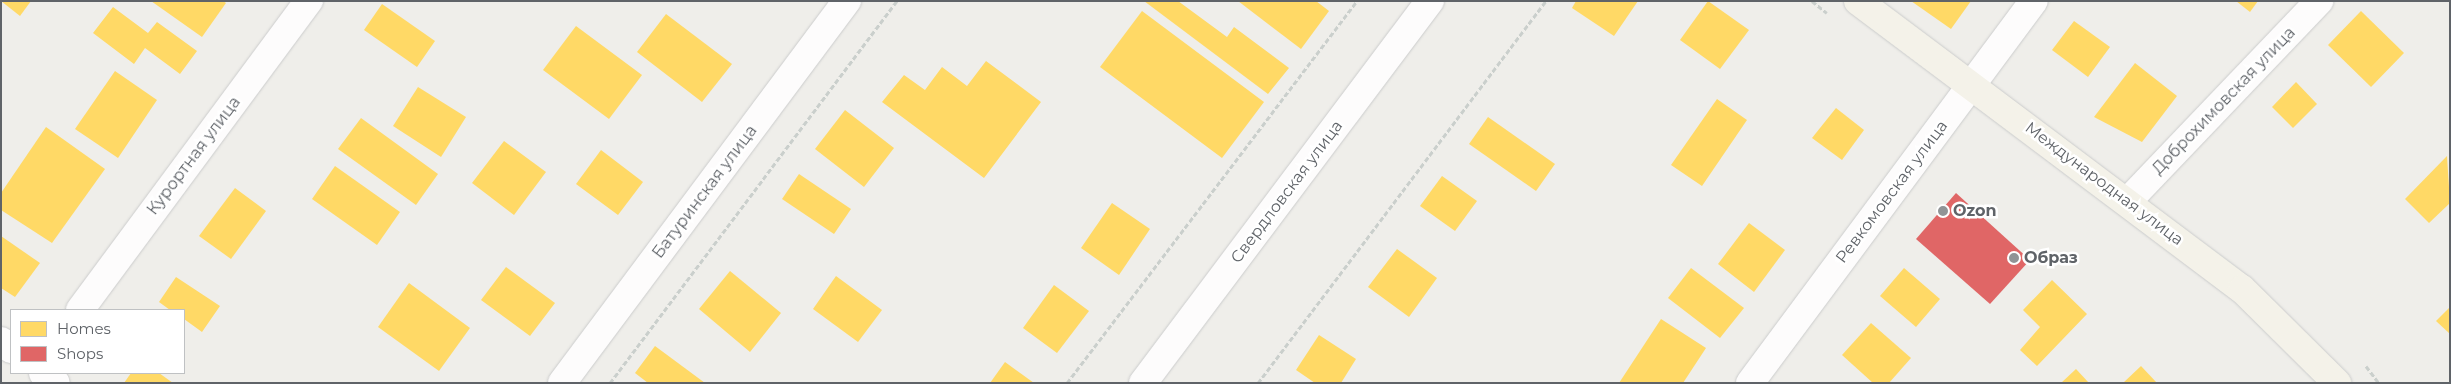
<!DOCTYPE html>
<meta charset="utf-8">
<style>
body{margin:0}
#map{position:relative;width:2451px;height:384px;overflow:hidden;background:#efeeea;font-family:Montserrat,sans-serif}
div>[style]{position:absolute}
.homes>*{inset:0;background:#ffd966}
.shops>*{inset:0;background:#e06666}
.path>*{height:3px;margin-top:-1.5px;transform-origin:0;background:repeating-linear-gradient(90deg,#cacfcc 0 5px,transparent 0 7.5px)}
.roads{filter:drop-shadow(0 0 1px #cbcccc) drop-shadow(0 0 1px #cbcccc)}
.minor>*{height:28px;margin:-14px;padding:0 14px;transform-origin:14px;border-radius:14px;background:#fdfcfc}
.major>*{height:28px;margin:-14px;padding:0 14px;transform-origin:14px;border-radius:14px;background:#f4f2e9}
.dots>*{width:14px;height:14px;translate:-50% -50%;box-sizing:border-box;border:2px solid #fff;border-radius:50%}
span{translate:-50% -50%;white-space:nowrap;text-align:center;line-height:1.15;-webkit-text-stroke:5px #fff;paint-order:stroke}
.street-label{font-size:16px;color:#5f6368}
.poi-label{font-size:16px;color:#5f6368;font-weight:700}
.left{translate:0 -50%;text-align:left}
.frame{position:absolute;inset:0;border:2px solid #5f6368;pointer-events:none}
.legend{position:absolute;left:10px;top:309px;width:175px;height:65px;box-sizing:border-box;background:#fff;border:1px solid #bfc1c3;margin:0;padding:6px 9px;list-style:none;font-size:15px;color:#5f6368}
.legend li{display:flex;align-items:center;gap:10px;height:25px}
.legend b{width:25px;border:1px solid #bfc1c3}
</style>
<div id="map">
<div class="homes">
<div style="clip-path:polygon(1px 1px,31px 1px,20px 16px)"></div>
<div style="clip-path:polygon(151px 1px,223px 1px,226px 3px,202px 37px)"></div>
<div style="clip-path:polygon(1144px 1px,1178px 1px,1227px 37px,1234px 27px,1289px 68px,1268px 94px)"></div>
<div style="clip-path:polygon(1238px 1px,1316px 1px,1329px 11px,1301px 49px)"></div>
<div style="clip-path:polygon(1576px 1px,1638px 1px,1614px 36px,1572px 8px)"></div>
<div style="clip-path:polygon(1708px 1px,1749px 30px,1720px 69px,1680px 40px)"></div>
<div style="clip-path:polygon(1911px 1px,1971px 1px,1951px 29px)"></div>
<div style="clip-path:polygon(2236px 1px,2258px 1px,2250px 12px)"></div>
<div style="clip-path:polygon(382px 4px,435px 41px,417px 67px,364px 30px)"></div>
<div style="clip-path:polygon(113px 7px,148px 33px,157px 22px,197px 51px,180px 74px,145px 48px,134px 64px,93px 33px)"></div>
<div style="clip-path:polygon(1142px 11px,1264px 102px,1222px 158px,1100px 67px)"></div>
<div style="clip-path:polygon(2361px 11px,2404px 53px,2371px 87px,2328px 45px)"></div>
<div style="clip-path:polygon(666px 14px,732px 64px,702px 102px,637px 52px)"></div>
<div style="clip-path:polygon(2074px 21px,2110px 47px,2088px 77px,2052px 50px)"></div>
<div style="clip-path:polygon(576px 26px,642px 75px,609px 119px,543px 70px)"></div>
<div style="clip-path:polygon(986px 61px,1041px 102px,984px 178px,882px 102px,904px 75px,925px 90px,942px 67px,967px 86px)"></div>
<div style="clip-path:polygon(2135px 63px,2177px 96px,2142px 142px,2094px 117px)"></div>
<div style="clip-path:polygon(115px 71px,157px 100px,118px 158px,75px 129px)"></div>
<div style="clip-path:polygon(2296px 82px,2317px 104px,2293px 128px,2272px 107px)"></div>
<div style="clip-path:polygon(418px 87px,466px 117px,441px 157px,393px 126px)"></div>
<div style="clip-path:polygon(1717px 99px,1747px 120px,1702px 186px,1671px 165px)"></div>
<div style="clip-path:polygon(1836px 108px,1864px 130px,1842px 160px,1812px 138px)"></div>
<div style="clip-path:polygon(845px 110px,894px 148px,864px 187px,815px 149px)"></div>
<div style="clip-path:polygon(1488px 117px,1555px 164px,1536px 191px,1469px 144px)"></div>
<div style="clip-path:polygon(361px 118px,438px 174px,416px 205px,338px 149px)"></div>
<div style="clip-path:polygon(46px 127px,105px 169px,52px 243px,1px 210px,1px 193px)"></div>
<div style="clip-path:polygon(504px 141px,546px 172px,514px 215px,472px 183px)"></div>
<div style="clip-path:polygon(601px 150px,643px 182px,618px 215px,576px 184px)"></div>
<div style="clip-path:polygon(2447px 156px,2450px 203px,2429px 223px,2405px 199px)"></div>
<div style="clip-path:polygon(335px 166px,400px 212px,377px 245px,312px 199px)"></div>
<div style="clip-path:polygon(799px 174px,851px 209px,834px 234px,782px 199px)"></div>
<div style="clip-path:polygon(1442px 176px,1477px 201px,1455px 231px,1420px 206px)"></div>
<div style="clip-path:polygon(235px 188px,266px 211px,231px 259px,199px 236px)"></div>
<div style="clip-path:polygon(1112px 203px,1150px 229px,1119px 275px,1081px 248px)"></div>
<div style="clip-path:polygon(1749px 223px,1785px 250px,1754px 292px,1718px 264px)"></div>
<div style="clip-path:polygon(1px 236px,40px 263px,15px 297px,1px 288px)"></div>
<div style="clip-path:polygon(1397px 249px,1437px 278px,1409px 317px,1368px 287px)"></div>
<div style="clip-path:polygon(506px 267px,555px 303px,530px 336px,481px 300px)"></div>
<div style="clip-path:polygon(1691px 268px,1744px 308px,1720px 338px,1668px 298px)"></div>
<div style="clip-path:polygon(1904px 268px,1940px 299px,1916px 327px,1880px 296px)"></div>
<div style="clip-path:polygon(730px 271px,781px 313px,750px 352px,699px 309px)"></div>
<div style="clip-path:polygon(836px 276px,882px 310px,858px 342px,813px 309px)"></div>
<div style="clip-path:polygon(176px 277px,220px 306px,202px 332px,184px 319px,184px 310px,170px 310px,159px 302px)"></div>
<div style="clip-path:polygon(2052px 280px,2087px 314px,2037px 366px,2020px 350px,2040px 327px,2023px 310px)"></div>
<div style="clip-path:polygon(409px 283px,470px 328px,439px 371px,378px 327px)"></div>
<div style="clip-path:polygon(1054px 285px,1089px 311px,1057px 353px,1023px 328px)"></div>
<div style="clip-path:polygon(2450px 307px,2450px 334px,2436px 321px)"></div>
<div style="clip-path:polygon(1661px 319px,1706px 348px,1683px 383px,1619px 383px)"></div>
<div style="clip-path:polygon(1871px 323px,1911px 358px,1889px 383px,1873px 383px,1842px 355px)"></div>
<div style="clip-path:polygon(1319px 335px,1356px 359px,1341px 383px,1315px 383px,1296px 370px)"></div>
<div style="clip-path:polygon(655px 346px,705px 383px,648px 383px,635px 373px)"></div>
<div style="clip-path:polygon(1005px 362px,1034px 383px,990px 383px)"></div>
<div style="clip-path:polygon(2141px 366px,2157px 383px,2123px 383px)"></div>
<div style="clip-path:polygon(2076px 369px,2089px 383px,2061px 383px)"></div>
<div style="clip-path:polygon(131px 373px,159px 373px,173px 383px,124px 383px)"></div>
</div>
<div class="shops">
<div style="clip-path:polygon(1956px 193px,2030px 260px,1990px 304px,1916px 239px)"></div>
</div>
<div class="path">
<div style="left:1812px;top:1px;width:19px;rotate:39deg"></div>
<div style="left:2366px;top:366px;width:21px;rotate:53deg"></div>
<div style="left:610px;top:383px;width:478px;rotate:-53.1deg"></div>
<div style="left:1067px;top:383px;width:480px;rotate:-52.8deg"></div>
<div style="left:1258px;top:383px;width:478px;rotate:-53deg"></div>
</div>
<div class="roads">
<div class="minor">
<div style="left:2128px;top:201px;width:277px;rotate:-46.3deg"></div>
<div style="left:80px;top:310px;width:385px;rotate:-53.5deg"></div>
<div style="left:1px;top:341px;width:13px;rotate:39deg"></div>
<div style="left:43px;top:373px;width:16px;rotate:38deg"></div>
<div style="left:562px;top:383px;width:477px;rotate:-53.3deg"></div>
<div style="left:1143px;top:383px;width:478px;rotate:-53.1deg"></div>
<div style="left:1750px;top:383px;width:476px;rotate:-53.4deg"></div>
</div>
<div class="major">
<div style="left:1858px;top:1px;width:480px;rotate:36.9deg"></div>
<div style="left:2242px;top:289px;width:134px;rotate:44.7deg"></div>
</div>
</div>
<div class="dots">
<div style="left:1943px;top:211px;background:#919496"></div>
<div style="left:2014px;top:258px;background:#919496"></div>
</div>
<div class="street-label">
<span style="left:2224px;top:101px;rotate:-46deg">Доброхимовская улица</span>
<span style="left:194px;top:156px;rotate:-53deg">Курортная улица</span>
<span style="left:2104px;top:184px;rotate:37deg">Международная улица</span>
<span style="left:705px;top:192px;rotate:-53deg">Батуринская улица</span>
<span style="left:1287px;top:192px;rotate:-53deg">Свердловская улица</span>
<span style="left:1892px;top:192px;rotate:-53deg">Ревкомовская улица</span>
</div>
<div class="poi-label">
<span class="left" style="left:1953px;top:211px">Ozon</span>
<span class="left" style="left:2024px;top:258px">Образ</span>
</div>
<div class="frame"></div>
<ul class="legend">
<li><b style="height:14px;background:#ffd966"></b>Homes</li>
<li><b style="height:14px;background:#e06666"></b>Shops</li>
</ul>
</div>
